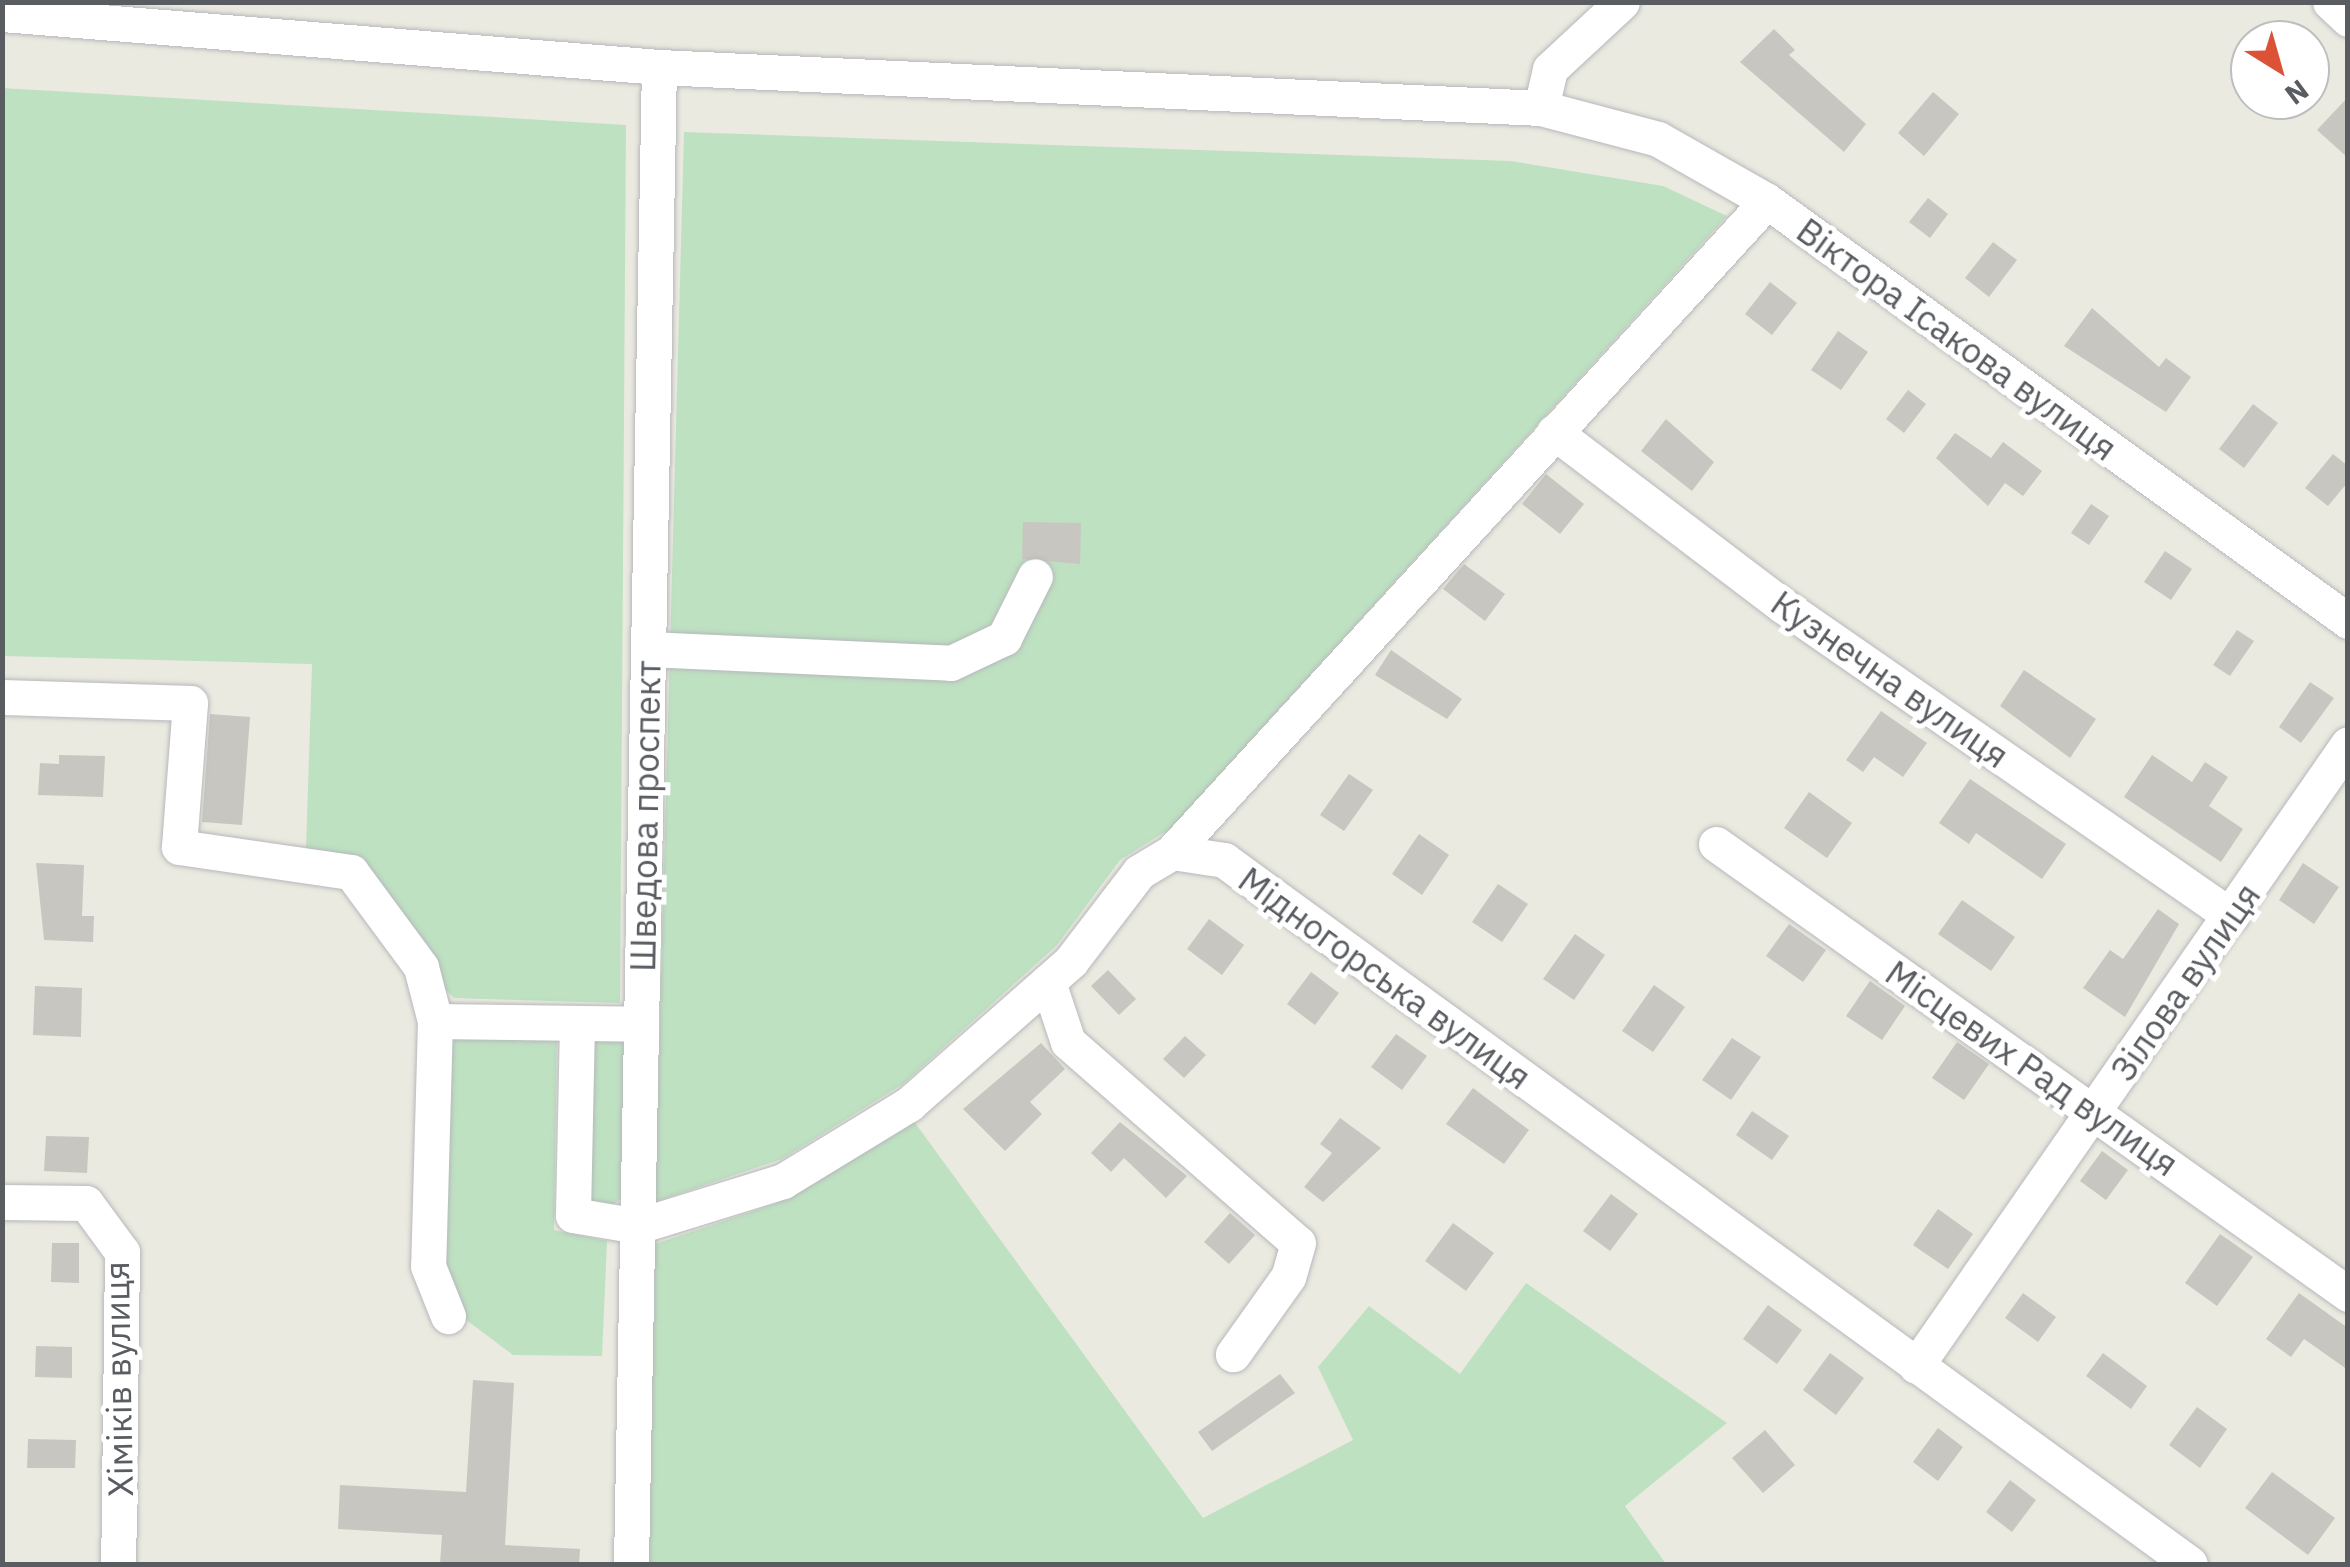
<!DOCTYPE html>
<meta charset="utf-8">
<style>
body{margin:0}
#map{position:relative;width:2350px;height:1567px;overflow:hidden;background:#ebeae0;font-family:"IBM Plex Sans",sans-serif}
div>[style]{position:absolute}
.green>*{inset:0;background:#bee1c1}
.building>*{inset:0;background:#c8c6c0}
.roads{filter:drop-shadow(0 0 2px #b6b8bc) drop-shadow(0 0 2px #b6b8bc)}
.minor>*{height:35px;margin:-17.5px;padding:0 17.5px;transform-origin:17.5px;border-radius:17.5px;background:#fff}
span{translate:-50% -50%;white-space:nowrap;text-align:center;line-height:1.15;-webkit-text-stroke:10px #fff;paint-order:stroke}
.street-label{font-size:35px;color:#595c60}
.frame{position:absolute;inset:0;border:5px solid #595c60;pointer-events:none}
.north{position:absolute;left:2230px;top:20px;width:100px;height:100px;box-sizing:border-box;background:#fff;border:2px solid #bdbebf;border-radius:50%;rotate:143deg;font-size:28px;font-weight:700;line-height:40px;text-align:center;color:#595c60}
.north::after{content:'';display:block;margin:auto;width:35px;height:45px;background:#db5237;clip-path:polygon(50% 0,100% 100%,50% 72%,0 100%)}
</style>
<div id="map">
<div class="green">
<div style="clip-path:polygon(2px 88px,626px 125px,620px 1003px,454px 998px,306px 849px,312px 664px,3px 656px)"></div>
<div style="clip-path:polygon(684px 132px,1511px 161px,1663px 186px,1727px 216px,1171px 828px,1120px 860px,1057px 945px,903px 1084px,782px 1159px,655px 1202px)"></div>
<div style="clip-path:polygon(557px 1031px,554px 1230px,607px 1241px,602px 1356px,513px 1355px,461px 1316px,442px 1280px,445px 1033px)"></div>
<div style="clip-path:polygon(595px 1037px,626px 1039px,623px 1197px,604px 1212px,588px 1199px)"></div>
<div style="clip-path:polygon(913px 1120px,1203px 1518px,1353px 1440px,1318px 1367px,1369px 1306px,1460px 1374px,1526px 1283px,1727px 1423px,1625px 1506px,1666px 1564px,647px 1564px,655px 1244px,775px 1204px)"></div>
</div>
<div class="building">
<div style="clip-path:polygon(1774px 29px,1795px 50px,1789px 55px,1866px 124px,1844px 152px,1740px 62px)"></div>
<div style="clip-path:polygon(1933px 92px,1959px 114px,1924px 156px,1898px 133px)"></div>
<div style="clip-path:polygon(2348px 97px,2348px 158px,2317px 130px)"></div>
<div style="clip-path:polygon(1928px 198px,1948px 214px,1930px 238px,1909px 222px)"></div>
<div style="clip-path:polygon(1993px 242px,2017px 260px,1989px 297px,1965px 278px)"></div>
<div style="clip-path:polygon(1770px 282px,1797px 303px,1772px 335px,1745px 314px)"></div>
<div style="clip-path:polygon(2092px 308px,2159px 367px,2166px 358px,2191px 377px,2166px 412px,2064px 346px)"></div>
<div style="clip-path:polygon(1838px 331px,1868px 352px,1841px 390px,1811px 370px)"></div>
<div style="clip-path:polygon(1908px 390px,1926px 404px,1904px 433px,1886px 419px)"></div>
<div style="clip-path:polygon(2253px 404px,2278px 423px,2244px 468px,2219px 449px)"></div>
<div style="clip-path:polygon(1666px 419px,1714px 462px,1692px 491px,1641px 451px)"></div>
<div style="clip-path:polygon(1955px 433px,1991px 458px,2003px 442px,2042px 471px,2023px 496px,2005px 483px,1988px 506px,1936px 458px)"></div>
<div style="clip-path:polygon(2333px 454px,2348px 466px,2348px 482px,2328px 506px,2305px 488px)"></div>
<div style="clip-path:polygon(1546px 474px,1584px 504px,1560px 534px,1522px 504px)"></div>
<div style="clip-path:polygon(2091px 504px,2109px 516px,2089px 545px,2071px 533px)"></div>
<div style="clip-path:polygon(1023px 522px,1081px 523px,1080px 564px,1022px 559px)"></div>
<div style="clip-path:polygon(2165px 551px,2192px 569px,2171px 600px,2144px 582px)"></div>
<div style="clip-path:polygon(1464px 564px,1505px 594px,1485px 621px,1443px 589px)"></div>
<div style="clip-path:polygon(2237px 630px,2254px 641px,2230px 676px,2213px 665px)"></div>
<div style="clip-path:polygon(1391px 650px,1462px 699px,1447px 719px,1375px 675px)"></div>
<div style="clip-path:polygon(2024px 670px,2096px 719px,2070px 758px,2000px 706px)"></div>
<div style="clip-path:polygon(2310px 682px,2334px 698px,2301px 743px,2279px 727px)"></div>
<div style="clip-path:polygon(1881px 711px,1927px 743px,1903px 777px,1874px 757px,1863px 772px,1846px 760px)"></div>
<div style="clip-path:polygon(210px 714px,250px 717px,242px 825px,202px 822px)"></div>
<div style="clip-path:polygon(59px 755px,105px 756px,103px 797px,38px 795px,40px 763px,59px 764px)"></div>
<div style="clip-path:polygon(2152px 755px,2192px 782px,2205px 762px,2228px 777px,2209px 806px,2243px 829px,2221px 862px,2124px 797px)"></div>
<div style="clip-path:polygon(1349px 774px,1373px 790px,1344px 831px,1320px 815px)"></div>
<div style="clip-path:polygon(1970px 779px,2066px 844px,2042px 879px,1976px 833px,1969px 844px,1939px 823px)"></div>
<div style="clip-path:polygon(1809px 792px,1852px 823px,1827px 858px,1784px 828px)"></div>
<div style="clip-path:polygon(1419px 834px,1449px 855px,1422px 895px,1392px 874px)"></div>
<div style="clip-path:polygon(36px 863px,84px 865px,82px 916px,94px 916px,93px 942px,44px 940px)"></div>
<div style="clip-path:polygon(2303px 863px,2339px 887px,2314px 924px,2279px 900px)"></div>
<div style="clip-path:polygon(1498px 884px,1528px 904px,1502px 942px,1472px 922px)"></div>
<div style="clip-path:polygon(1962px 900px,2015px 937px,1991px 971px,1938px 934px)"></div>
<div style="clip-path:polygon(2158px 909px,2179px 924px,2125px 1017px,2083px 988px,2110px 950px,2123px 959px)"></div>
<div style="clip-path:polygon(1209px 919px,1244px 945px,1222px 975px,1187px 949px)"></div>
<div style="clip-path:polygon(1789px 924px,1826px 950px,1803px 982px,1766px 956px)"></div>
<div style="clip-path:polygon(1575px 934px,1605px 955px,1574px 1000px,1543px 979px)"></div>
<div style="clip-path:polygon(1108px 970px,1136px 999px,1119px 1015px,1091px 986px)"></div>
<div style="clip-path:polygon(1311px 972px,1339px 993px,1315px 1025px,1287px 1004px)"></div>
<div style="clip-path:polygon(1870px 981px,1905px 1006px,1882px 1040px,1846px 1016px)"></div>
<div style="clip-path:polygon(1654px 985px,1685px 1007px,1653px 1052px,1622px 1031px)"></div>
<div style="clip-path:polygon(35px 986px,82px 988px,81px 1037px,33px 1035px)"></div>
<div style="clip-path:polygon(1396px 1034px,1427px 1056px,1402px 1090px,1371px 1067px)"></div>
<div style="clip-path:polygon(1185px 1036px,1206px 1055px,1184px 1078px,1163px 1059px)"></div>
<div style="clip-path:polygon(1732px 1038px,1761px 1057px,1731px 1100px,1702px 1080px)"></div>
<div style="clip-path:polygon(1957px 1042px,1989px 1064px,1964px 1100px,1932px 1078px)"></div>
<div style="clip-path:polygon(1041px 1043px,1065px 1069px,1030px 1102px,1042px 1114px,1005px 1151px,963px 1109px)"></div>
<div style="clip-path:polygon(1473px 1088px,1529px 1130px,1504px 1164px,1446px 1124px)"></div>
<div style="clip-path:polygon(1752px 1111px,1789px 1136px,1772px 1160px,1736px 1135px)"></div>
<div style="clip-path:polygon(1340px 1118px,1381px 1148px,1323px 1202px,1304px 1187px,1332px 1153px,1320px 1144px)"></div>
<div style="clip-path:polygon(1120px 1122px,1187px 1176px,1166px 1198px,1124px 1158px,1111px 1172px,1091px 1153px)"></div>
<div style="clip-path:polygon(46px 1136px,89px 1137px,87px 1173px,44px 1171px)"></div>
<div style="clip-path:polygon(2102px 1151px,2128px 1170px,2106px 1200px,2080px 1181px)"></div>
<div style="clip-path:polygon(1611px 1194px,1638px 1214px,1610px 1251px,1583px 1231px)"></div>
<div style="clip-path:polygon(1938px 1209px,1973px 1234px,1948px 1269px,1913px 1245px)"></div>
<div style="clip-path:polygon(1230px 1213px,1255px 1235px,1229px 1264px,1204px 1242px)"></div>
<div style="clip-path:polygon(1453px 1223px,1494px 1253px,1466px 1291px,1425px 1261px)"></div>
<div style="clip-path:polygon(2220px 1234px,2253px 1257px,2217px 1306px,2185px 1283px)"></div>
<div style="clip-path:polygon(52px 1243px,79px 1243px,79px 1283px,51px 1282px)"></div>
<div style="clip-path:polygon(2023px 1293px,2056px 1317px,2038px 1342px,2005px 1318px)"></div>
<div style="clip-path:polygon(2299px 1293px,2348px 1328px,2348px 1370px,2304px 1339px,2291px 1357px,2266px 1339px)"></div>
<div style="clip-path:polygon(1768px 1305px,1802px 1330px,1777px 1364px,1743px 1339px)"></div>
<div style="clip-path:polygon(36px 1346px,72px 1347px,72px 1378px,35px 1377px)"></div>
<div style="clip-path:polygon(1830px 1353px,1864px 1378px,1836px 1415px,1803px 1390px)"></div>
<div style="clip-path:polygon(2103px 1353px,2147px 1386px,2131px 1409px,2086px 1376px)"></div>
<div style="clip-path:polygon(1280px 1374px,1295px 1393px,1212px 1451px,1198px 1432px)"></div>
<div style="clip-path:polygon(473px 1380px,514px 1383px,505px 1545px,580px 1549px,579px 1564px,440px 1564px,442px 1535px,338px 1529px,340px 1485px,466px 1492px)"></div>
<div style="clip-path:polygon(2197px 1407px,2227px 1429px,2200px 1468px,2169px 1445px)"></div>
<div style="clip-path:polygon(1938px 1428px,1963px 1447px,1938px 1481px,1913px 1462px)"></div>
<div style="clip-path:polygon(1765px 1430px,1795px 1465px,1763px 1493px,1732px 1458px)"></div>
<div style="clip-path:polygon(28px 1439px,76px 1440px,75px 1468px,27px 1468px)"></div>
<div style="clip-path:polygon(2272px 1472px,2335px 1518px,2308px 1555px,2245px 1508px)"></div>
<div style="clip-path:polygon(2010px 1480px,2036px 1500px,2012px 1532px,1986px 1512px)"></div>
</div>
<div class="roads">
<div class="minor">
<div style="left:2330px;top:2px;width:25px;rotate:43deg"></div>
<div style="left:2px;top:14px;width:659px;rotate:4.61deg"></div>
<div style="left:659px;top:67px;width:883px;rotate:2.66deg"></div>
<div style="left:1541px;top:108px;width:121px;rotate:14.8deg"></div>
<div style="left:1658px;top:139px;width:125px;rotate:29.6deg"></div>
<div style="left:1767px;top:201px;width:717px;rotate:35.86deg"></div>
<div style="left:1541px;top:108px;width:40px;rotate:-77deg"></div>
<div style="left:1550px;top:69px;width:98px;rotate:-42.9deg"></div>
<div style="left:1554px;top:432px;width:286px;rotate:37.2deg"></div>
<div style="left:1782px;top:605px;width:546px;rotate:34.71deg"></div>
<div style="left:648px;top:649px;width:303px;rotate:2.6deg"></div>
<div style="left:951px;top:663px;width:59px;rotate:-25.3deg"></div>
<div style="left:1004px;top:638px;width:69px;rotate:-63.4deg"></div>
<div style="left:2px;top:697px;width:188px;rotate:1.8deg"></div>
<div style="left:190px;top:703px;width:144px;rotate:94.4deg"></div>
<div style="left:179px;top:847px;width:174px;rotate:8.3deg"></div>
<div style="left:351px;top:872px;width:118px;rotate:53.6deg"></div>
<div style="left:421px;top:967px;width:56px;rotate:75.5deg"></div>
<div style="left:435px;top:1021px;width:206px;rotate:0.8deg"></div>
<div style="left:1716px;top:844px;width:776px;rotate:35.45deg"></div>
<div style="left:1172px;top:852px;width:882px;rotate:-47.57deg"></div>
<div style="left:1048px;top:982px;width:63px;rotate:71.6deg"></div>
<div style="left:1068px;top:1042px;width:305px;rotate:41.2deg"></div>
<div style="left:1298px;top:1243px;width:35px;rotate:106deg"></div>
<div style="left:1288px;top:1277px;width:95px;rotate:125.5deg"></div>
<div style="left:435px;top:1021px;width:245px;rotate:91.6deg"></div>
<div style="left:428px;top:1266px;width:54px;rotate:68.2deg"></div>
<div style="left:577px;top:1023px;width:192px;rotate:91.2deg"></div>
<div style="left:573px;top:1215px;width:66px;rotate:9.6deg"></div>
<div style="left:638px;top:1226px;width:152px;rotate:-17.2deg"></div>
<div style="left:783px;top:1181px;width:148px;rotate:-31.4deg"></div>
<div style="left:909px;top:1104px;width:216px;rotate:-41.4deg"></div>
<div style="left:1071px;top:961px;width:112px;rotate:-52.6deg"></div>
<div style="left:1139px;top:872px;width:39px;rotate:-31deg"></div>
<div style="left:1172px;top:852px;width:53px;rotate:8.7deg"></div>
<div style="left:1224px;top:860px;width:1195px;rotate:36.08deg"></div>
<div style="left:2px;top:1202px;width:84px;rotate:0.7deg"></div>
<div style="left:86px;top:1203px;width:61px;rotate:53.7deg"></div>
<div style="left:122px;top:1252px;width:312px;rotate:90.7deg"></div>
<div style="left:1916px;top:1366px;width:757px;rotate:-55.22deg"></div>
<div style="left:631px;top:1564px;width:1497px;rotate:-88.93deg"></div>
</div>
</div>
<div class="street-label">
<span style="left:1957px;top:339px;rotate:36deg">Віктора Ісакова вулиця</span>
<span style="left:1890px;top:679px;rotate:35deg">Кузнечна вулиця</span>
<span style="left:645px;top:816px;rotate:-89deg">Шведова проспект</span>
<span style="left:1385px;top:978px;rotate:36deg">Мідногорська вулиця</span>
<span style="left:2185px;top:982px;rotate:-55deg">Зілова вулиця</span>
<span style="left:2032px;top:1068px;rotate:35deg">Місцевих Рад вулиця</span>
<span style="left:118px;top:1379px;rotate:-91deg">Хіміків вулиця</span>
</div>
<div class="frame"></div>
<div class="north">N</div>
</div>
